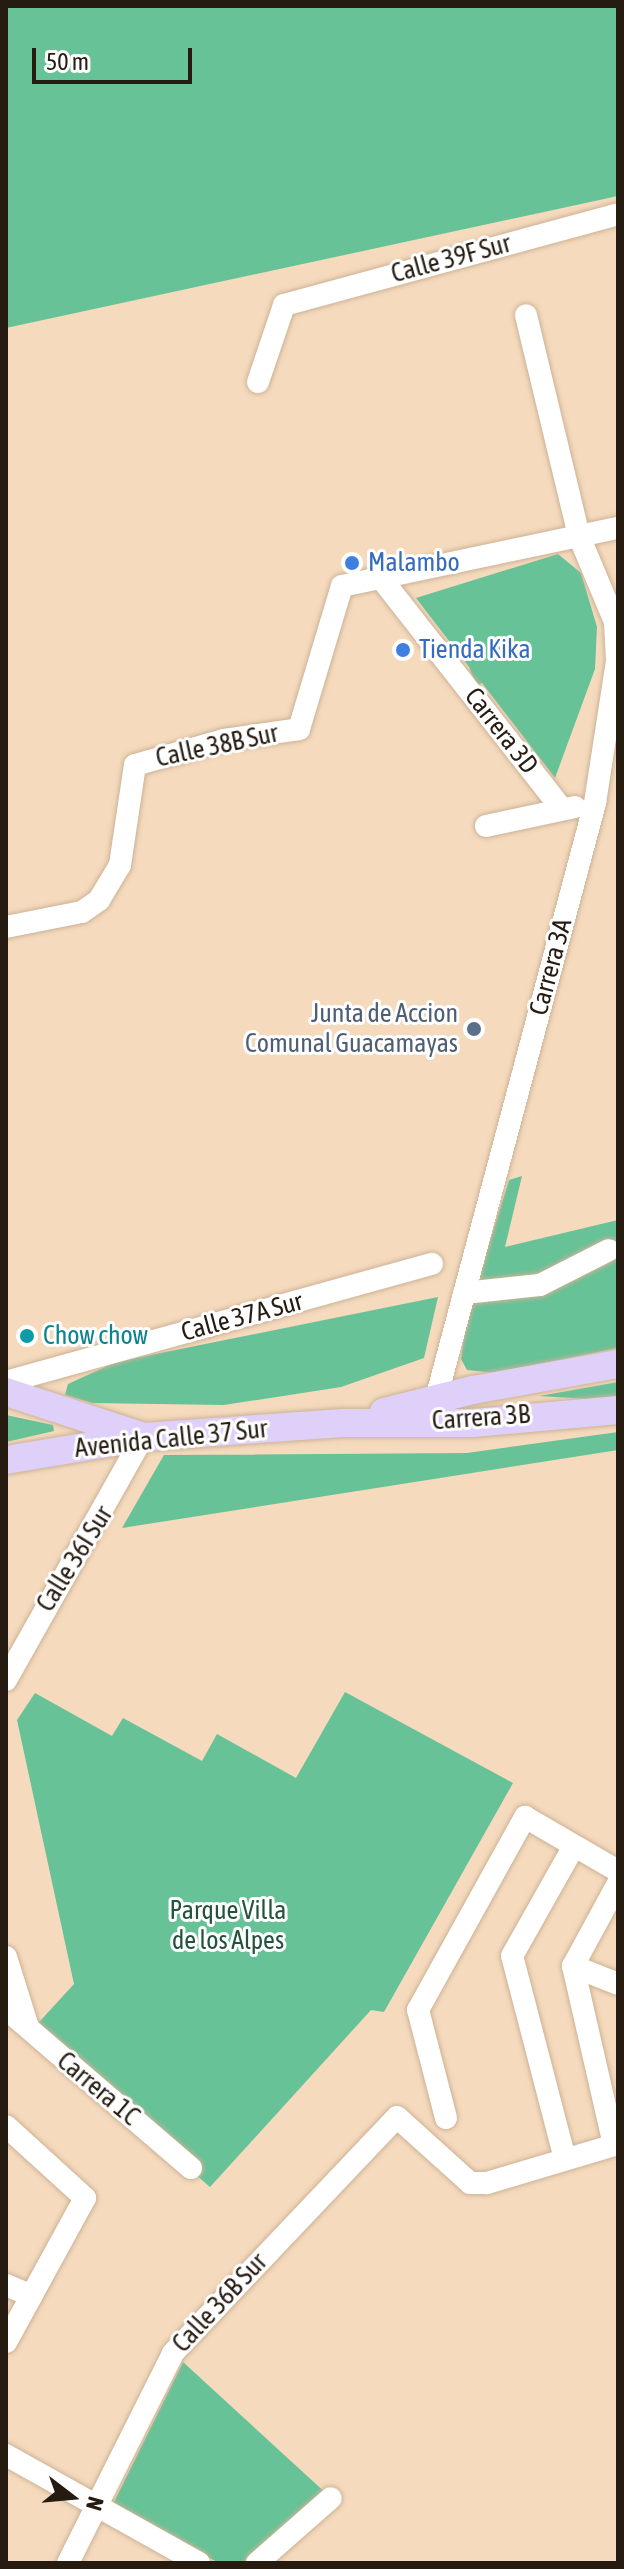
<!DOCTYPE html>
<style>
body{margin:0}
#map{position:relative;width:624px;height:2569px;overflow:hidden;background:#f5dabd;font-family:"Asap Condensed",sans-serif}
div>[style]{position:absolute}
.green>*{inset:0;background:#67c297}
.roads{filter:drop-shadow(0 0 2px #ccb296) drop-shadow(0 0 2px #ccb296)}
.minor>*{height:22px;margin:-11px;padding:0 11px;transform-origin:11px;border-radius:11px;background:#fff}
.major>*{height:28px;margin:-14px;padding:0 14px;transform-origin:14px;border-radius:14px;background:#dfd0fa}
.dots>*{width:22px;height:22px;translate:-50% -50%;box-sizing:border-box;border:4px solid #fff;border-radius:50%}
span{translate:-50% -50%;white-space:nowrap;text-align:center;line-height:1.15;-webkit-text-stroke:6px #fff;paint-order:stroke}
.street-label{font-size:26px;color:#251b11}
.shop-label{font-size:26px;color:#366cbe}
.left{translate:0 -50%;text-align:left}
.service-label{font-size:26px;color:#4e5e75}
.right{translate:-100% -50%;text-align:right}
.culture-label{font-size:26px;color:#0d838f}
.park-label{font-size:26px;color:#24533d}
.frame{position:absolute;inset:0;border:8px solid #251b11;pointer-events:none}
.north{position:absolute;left:32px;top:2457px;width:80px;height:80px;-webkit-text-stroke:6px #fff;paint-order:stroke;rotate:106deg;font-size:22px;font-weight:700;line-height:32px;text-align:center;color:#251b11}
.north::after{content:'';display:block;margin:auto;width:28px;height:36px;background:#251b11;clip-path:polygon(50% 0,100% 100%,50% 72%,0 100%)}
.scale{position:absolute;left:32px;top:48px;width:160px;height:36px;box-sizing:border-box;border:4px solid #251b11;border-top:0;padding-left:10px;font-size:24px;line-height:28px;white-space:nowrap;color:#251b11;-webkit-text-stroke:6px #fff;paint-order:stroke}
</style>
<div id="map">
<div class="green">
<div style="clip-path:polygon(6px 6px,618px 6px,618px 196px,6px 328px)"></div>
<div style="clip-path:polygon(558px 554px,581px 573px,597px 627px,595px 669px,555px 778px,482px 683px,476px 685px,469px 667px,416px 598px)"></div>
<div style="clip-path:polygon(522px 1176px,505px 1247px,618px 1220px,618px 1348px,495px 1373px,467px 1370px,461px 1359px,465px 1331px,487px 1251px,509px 1180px)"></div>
<div style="clip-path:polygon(438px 1297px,424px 1358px,341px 1387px,224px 1405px,92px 1403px,65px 1395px,68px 1384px,116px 1362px)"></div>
<div style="clip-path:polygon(618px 1382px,618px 1401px,539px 1396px)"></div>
<div style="clip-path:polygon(6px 1415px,53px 1425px,54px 1431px,6px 1442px)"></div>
<div style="clip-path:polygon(618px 1432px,618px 1450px,122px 1528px,164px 1455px,467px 1453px)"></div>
<div style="clip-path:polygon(345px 1692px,513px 1783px,384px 2012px,371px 2010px,210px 2187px,30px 2032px,74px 1984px,17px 1720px,35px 1693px,112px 1736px,123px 1718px,202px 1761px,217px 1734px,296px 1778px)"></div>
<div style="clip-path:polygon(183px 2362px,329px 2496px,246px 2563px,219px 2563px,112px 2506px)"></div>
</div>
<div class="roads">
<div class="minor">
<div style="left:258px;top:382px;width:81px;rotate:-71.3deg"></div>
<div style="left:284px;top:305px;width:346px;rotate:-15.2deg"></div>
<div style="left:380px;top:577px;width:295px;rotate:51.9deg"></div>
<div style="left:486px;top:826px;width:91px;rotate:-12.1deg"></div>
<div style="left:6px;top:927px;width:77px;rotate:-11.2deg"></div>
<div style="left:82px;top:912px;width:21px;rotate:-35deg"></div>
<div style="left:99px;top:900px;width:41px;rotate:-59deg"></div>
<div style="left:120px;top:865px;width:101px;rotate:-81.5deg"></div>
<div style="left:135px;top:765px;width:92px;rotate:-15.7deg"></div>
<div style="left:224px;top:740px;width:76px;rotate:-8.3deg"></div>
<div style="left:299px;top:729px;width:149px;rotate:-73.3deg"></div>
<div style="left:342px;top:586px;width:282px;rotate:-11.9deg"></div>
<div style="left:464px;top:1293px;width:76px;rotate:-6deg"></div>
<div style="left:540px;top:1285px;width:77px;rotate:-26.9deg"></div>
<div style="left:6px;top:1382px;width:442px;rotate:-15.5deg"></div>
<div style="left:436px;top:1399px;width:617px;rotate:-75.06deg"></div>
<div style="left:595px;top:803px;width:144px;rotate:-81.2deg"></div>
<div style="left:617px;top:661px;width:39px;rotate:-93deg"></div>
<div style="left:615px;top:622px;width:93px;rotate:-112.7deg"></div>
<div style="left:579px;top:536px;width:227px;rotate:-103.5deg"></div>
<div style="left:6px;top:1680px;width:279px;rotate:-60.6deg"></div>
<div style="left:6px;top:1957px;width:73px;rotate:72.6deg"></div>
<div style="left:573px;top:1966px;width:48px;rotate:21.8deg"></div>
<div style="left:6px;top:2009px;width:244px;rotate:40.7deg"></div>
<div style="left:446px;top:2118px;width:112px;rotate:-104.5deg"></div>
<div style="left:418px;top:2010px;width:221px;rotate:-61deg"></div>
<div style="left:525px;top:1817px;width:108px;rotate:30.1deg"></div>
<div style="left:6px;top:2126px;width:107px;rotate:42.3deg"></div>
<div style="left:85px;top:2198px;width:164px;rotate:118.7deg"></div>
<div style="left:614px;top:2145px;width:184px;rotate:-102.9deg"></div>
<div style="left:573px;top:1966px;width:94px;rotate:-61.5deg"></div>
<div style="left:565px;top:2159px;width:210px;rotate:-104.6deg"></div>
<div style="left:512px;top:1956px;width:126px;rotate:-60.6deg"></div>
<div style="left:6px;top:2285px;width:28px;rotate:23deg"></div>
<div style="left:6px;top:2455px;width:221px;rotate:29.2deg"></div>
<div style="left:68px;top:2563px;width:235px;rotate:-63.4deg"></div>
<div style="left:173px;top:2353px;width:325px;rotate:-46.5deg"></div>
<div style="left:397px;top:2117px;width:98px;rotate:42.1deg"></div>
<div style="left:470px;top:2183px;width:17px"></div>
<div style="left:487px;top:2183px;width:137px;rotate:-16.6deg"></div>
<div style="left:257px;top:2563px;width:98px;rotate:-41.3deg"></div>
</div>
<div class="major">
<div style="left:6px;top:1392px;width:139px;rotate:18deg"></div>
<div style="left:384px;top:1412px;width:92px;rotate:-13.9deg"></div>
<div style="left:473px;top:1390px;width:147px;rotate:-10.2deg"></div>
<div style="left:6px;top:1460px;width:139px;rotate:-9.5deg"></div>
<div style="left:143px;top:1437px;width:200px;rotate:-4deg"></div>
<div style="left:343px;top:1423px;width:130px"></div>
<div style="left:473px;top:1423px;width:146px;rotate:-5.1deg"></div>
</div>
</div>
<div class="dots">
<div style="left:352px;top:563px;background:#3f7fe0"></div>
<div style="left:403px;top:650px;background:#3f7fe0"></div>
<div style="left:474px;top:1029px;background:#5c6f8a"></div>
<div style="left:27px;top:1336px;background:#0f9aa8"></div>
</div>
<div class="street-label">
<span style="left:451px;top:259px;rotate:-15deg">Calle 39F Sur</span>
<span style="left:501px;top:731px;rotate:52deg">Carrera 3D</span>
<span style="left:217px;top:746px;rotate:-12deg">Calle 38B Sur</span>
<span style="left:551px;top:967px;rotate:-75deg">Carrera 3A</span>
<span style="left:242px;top:1317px;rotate:-15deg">Calle 37A Sur</span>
<span style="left:481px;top:1418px;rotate:-4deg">Carrera 3B</span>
<span style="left:171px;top:1439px;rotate:-6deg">Avenida Calle 37 Sur</span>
<span style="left:75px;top:1559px;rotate:-58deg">Calle 36I Sur</span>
<span style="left:98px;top:2089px;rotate:40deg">Carrera 1C</span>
<span style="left:220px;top:2303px;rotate:-47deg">Calle 36B Sur</span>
</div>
<div class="shop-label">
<span class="left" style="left:368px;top:563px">Malambo</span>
<span class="left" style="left:419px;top:650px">Tienda Kika</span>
</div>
<div class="service-label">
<span class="right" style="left:458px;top:1029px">Junta de Accion<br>Comunal Guacamayas</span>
</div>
<div class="culture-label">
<span class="left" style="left:43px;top:1336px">Chow chow</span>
</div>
<div class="park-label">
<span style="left:228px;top:1926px">Parque Villa<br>de los Alpes</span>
</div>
<div class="frame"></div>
<div class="north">N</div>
<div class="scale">50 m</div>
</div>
